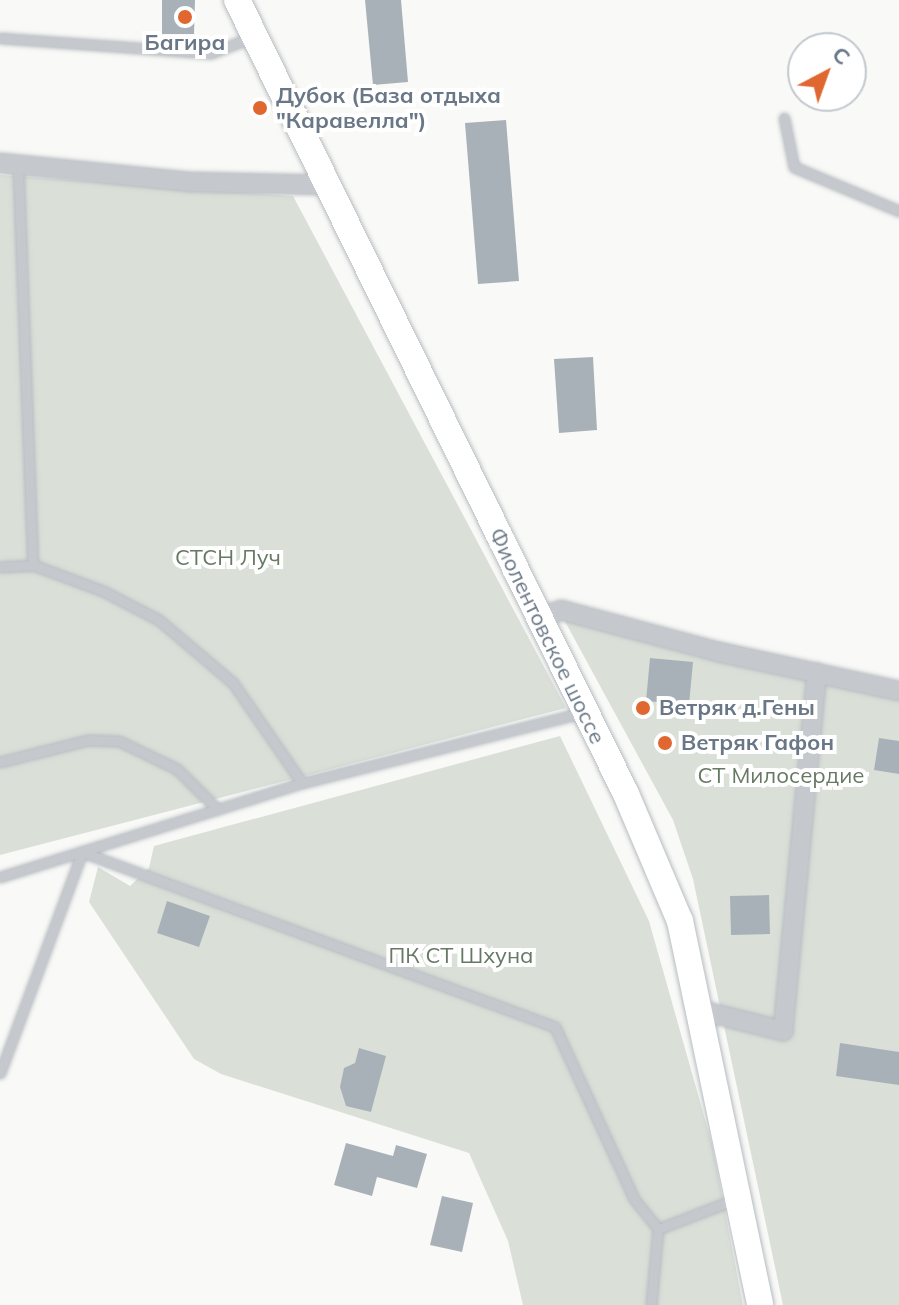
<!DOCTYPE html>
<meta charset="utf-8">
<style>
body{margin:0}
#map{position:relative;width:899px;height:1305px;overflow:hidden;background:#f9f9f7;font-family:Mulish,sans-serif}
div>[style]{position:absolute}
.green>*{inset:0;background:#dae0d8}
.building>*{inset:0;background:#a9b1b8}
.roads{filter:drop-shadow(0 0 2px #b7bcc1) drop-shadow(0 0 2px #b7bcc1)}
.lane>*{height:9px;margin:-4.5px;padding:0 4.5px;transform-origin:4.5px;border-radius:4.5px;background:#c5c8cc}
.street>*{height:18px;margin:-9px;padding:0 9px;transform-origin:9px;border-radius:9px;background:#c5c8cc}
.secondary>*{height:26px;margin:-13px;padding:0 13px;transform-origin:13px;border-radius:13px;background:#fff}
.dots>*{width:22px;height:22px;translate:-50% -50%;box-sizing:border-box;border:4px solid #fff;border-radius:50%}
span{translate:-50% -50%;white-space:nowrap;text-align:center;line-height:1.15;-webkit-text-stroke:8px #fff;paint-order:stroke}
.poi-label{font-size:22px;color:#697787;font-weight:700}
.left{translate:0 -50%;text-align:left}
.park-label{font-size:22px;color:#667963}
.street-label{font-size:22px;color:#697787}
.north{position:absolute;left:787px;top:32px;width:80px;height:80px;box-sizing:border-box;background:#fff;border:2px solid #c3c9cf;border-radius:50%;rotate:41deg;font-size:22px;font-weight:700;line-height:32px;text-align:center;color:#697787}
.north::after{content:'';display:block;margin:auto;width:28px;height:36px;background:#e06730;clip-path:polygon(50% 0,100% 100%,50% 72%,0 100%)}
</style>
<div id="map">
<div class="green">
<div style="clip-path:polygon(0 175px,293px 196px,566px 708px,0 855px)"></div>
<div style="clip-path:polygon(556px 605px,899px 683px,899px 1305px,783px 1305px,693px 879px,673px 820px)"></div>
<div style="clip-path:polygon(560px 736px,649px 921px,712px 1144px,743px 1305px,523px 1305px,508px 1241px,469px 1153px,221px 1074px,194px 1059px,89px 902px,98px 867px,130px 886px,149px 868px,154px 846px)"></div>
</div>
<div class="building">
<div style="clip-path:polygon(162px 0,195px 0,194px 34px,162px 34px)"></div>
<div style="clip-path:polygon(365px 0,401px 0,408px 82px,373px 85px)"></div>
<div style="clip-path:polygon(506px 120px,519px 281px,478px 284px,465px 123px)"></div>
<div style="clip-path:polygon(593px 357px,597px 430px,559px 433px,554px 359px)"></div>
<div style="clip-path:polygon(650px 658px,693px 662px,689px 705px,646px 701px)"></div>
<div style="clip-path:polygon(879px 738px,899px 741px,899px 774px,874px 770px)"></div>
<div style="clip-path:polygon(769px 895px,770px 934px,731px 935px,730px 896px)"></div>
<div style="clip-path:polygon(167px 901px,210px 916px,199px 947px,157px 933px)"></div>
<div style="clip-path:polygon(840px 1043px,899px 1052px,899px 1085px,836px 1076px)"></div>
<div style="clip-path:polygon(359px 1048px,386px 1056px,371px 1112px,346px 1106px,340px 1087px,344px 1068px,355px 1063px)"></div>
<div style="clip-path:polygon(346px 1143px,393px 1156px,396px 1145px,427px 1154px,417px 1188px,377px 1177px,372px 1196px,334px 1185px)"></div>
<div style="clip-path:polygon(442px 1196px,473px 1203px,462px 1252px,430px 1245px)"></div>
</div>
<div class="roads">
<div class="lane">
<div style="left:0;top:38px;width:212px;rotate:4.1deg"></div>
<div style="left:211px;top:53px;width:45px;rotate:-20.9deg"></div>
<div style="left:784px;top:118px;width:50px;rotate:78.5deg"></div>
<div style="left:794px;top:167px;width:114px;rotate:22.7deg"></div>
<div style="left:18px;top:165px;width:400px;rotate:87.9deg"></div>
<div style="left:0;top:567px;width:33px;rotate:-3deg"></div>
<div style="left:33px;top:565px;width:75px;rotate:20.4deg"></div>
<div style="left:103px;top:591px;width:63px;rotate:27.4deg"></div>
<div style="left:159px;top:620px;width:97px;rotate:40.4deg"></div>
<div style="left:233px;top:683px;width:121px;rotate:55.4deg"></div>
<div style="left:0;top:762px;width:91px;rotate:-14deg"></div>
<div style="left:88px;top:740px;width:31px;rotate:2deg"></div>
<div style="left:119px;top:741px;width:64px;rotate:25.8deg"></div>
<div style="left:177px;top:769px;width:57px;rotate:45deg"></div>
<div style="left:0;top:877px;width:316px;rotate:-17.3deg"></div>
<div style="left:302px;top:783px;width:291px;rotate:-14.1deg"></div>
<div style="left:0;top:1073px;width:236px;rotate:-69.6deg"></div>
<div style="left:82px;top:852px;width:504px;rotate:20.3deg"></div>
<div style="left:555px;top:1027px;width:189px;rotate:65.3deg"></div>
<div style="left:634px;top:1199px;width:38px;rotate:51deg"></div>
<div style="left:658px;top:1229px;width:76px;rotate:95.3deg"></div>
<div style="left:658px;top:1229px;width:84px;rotate:-21deg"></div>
</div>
<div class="street">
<div style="left:0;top:163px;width:193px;rotate:5.7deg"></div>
<div style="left:192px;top:182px;width:136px;rotate:1.3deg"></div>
<div style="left:538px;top:618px;width:24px;rotate:-19deg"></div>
<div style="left:561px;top:610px;width:163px;rotate:14.9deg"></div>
<div style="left:719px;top:652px;width:184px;rotate:12.2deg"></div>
<div style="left:699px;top:1010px;width:87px;rotate:14deg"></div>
<div style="left:783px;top:1031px;width:360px;rotate:-84.6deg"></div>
</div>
<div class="secondary">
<div style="left:237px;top:0;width:884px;rotate:63.9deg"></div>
<div style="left:626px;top:794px;width:138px;rotate:67deg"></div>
<div style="left:680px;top:921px;width:392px;rotate:78.2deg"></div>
</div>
</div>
<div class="dots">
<div style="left:185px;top:17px;background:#e06730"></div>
<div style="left:260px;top:108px;background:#e06730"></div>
<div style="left:643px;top:708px;background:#e06730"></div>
<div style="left:665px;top:743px;background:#e06730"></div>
</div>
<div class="poi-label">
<span style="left:185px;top:43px">Багира</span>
<span class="left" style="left:276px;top:108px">Дубок (База отдыха<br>"Каравелла")</span>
<span class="left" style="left:659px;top:708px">Ветряк д.Гены</span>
<span class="left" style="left:681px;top:743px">Ветряк Гафон</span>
</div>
<div class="park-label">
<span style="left:228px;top:558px">СТСН Луч</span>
<span style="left:781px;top:776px">СТ Милосердие</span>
<span style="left:461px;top:956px">ПК СТ Шхуна</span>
</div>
<div class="street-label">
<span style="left:547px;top:636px;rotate:64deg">Фиолентовское шоссе</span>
</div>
<div class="north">С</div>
</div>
